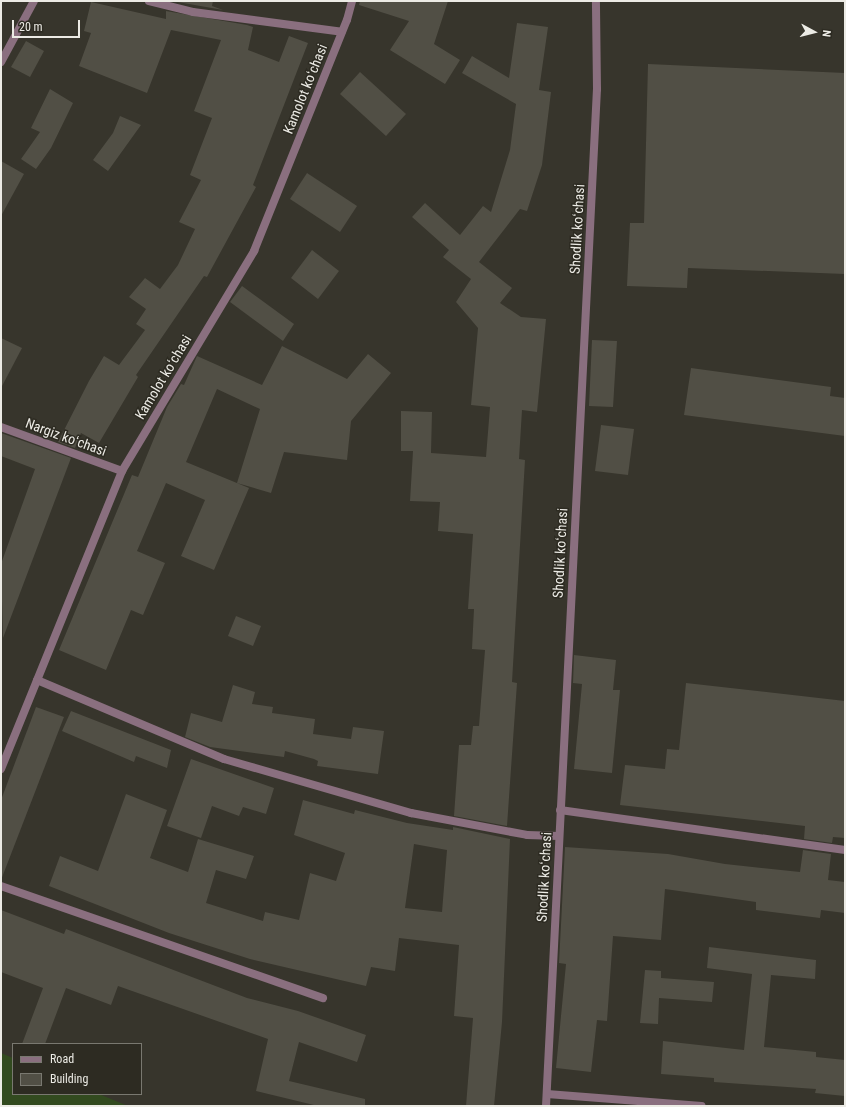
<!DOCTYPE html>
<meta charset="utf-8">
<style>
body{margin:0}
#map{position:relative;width:846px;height:1107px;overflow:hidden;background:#37352c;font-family:"Roboto Condensed",sans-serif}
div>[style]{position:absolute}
.green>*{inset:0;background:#324a1f}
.building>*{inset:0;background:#514f45}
.minor>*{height:8px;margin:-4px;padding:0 4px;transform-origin:4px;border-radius:4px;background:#8a6f7f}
.tertiary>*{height:8px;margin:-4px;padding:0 4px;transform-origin:4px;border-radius:4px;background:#8a6f7f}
span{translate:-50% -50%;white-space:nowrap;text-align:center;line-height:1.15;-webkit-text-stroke:3px #2d2b22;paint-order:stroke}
.street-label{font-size:14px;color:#ecebe5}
.frame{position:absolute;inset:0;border:2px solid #ecebe5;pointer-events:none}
.legend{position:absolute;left:12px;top:1043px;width:130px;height:52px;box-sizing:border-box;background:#2d2b22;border:1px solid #797870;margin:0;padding:5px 7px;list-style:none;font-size:12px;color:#ecebe5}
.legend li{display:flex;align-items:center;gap:8px;height:20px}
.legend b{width:20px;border:1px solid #797870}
.north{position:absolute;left:794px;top:12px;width:40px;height:40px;-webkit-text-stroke:3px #2d2b22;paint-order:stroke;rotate:97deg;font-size:11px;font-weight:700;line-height:16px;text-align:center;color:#ecebe5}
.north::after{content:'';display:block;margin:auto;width:14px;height:18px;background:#ecebe5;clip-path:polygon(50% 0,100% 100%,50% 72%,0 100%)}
.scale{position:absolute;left:12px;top:20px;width:68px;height:18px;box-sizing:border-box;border:2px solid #ecebe5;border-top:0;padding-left:5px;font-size:12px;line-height:14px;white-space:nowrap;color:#ecebe5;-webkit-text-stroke:3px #2d2b22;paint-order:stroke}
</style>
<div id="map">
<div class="green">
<div style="clip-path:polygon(1px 1053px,13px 1058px,13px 1094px,99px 1094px,128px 1106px,1px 1106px)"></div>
</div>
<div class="building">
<div style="clip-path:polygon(172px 1px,213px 1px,212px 6px,223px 10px)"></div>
<div style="clip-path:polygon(360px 1px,448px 1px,434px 44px,460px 60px,445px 84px,390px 50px,409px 21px,359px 5px)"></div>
<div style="clip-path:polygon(91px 2px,166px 19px,166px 11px,247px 25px,253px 27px,248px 50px,279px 62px,289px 36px,308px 43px,253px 185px,256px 187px,207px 277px,204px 276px,136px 375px,138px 377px,99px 443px,81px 433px,75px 448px,58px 442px,89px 381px,104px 356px,119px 365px,145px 330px,136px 324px,146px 309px,129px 297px,145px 278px,160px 289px,178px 265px,195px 229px,179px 222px,201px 180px,190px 175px,212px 118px,194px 111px,221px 40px,171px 30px,147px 93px,79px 66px,91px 33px,84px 31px)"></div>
<div style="clip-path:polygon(517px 23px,548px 27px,539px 90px,551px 92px,542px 165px,527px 211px,520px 209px,479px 262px,512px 288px,500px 303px,521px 317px,546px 319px,537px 412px,522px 410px,519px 459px,525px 460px,512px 682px,517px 683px,507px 826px,454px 816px,459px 745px,471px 745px,473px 726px,479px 726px,485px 650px,472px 649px,474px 609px,468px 609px,473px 534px,438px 531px,440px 502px,410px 501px,413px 451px,401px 451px,401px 411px,432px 412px,431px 453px,486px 457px,490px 407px,471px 405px,478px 328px,456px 302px,471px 279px,443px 257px,449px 250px,412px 217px,425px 203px,460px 235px,483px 206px,491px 212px,510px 150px,516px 104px,462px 73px,472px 56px,509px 78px)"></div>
<div style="clip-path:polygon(26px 41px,44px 51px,30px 77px,11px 67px)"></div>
<div style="clip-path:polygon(648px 64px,845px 73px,845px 274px,688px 268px,687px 288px,627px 286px,630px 223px,644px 223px)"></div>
<div style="clip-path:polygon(360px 72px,406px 114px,386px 136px,340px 94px)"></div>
<div style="clip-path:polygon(50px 89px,73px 103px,51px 148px,36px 169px,21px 159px,40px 132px,31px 128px)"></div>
<div style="clip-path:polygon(120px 116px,141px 125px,108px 171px,93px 160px,113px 133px)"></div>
<div style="clip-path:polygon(1px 161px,24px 174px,1px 216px)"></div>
<div style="clip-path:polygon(307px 173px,357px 206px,340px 232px,290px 199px)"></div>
<div style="clip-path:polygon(312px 250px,339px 271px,318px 299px,291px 278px)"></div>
<div style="clip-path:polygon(242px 286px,294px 324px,283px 341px,230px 302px)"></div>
<div style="clip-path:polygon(1px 338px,22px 348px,1px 388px)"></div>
<div style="clip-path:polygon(592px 340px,617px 341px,613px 407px,589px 406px)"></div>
<div style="clip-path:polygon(282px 346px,347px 379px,368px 354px,391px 373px,351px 421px,347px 460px,284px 452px,271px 493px,237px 483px,260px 409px,217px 389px,186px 462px,249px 488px,214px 570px,181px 556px,205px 500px,166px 483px,137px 551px,165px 563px,143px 615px,131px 610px,106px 670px,59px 650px,132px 475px,138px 477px,167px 407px,181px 384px,184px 385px,197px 356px,262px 385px)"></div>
<div style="clip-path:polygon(691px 368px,831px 387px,830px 396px,845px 398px,845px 436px,684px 415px)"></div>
<div style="clip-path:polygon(601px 425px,634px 429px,628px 475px,595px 471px)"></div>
<div style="clip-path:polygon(1px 433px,71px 458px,3px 638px,1px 564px,35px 469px,1px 456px)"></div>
<div style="clip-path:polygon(236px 616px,261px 626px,253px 646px,228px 636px)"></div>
<div style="clip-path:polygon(574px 655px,616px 660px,613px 690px,620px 690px,612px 773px,574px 769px,582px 684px,573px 683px)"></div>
<div style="clip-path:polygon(686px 683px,845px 701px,845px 838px,833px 837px,832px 843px,804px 839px,805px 826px,620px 805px,625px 765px,665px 769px,667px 749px,679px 750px)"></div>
<div style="clip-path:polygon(233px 685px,255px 692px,252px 704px,273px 707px,272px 713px,315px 719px,313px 734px,351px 739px,353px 727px,384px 731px,378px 774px,317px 766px,318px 761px,314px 759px,285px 751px,284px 757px,210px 747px,185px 737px,191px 713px,222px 722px)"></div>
<div style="clip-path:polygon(36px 707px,64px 717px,1px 880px,1px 800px)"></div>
<div style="clip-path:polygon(71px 711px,171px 750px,167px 768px,136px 756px,134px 762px,62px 731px)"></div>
<div style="clip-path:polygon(191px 759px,274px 788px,266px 814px,243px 807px,239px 816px,212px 806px,201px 838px,167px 826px)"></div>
<div style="clip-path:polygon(evenodd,126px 794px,167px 810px,150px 858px,188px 872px,198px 839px,254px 856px,246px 879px,216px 870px,206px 903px,263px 921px,265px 912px,299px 920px,310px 873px,336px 881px,345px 853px,294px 835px,303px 800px,354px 814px,355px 810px,407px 823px,453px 830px,453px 827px,510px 839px,502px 1022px,494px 1106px,466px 1106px,473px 1018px,454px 1016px,459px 945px,399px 938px,395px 971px,371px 967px,366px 986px,250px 959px,169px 933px,49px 886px,60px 856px,98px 871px,126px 794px,414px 844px,447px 850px,442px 912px,405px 908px,414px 844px)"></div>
<div style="clip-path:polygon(565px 847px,668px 854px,725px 864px,800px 872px,803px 850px,831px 854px,828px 880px,845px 882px,845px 913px,821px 910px,820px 918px,756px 910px,756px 902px,665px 889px,661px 940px,613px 936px,607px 1021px,597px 1020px,591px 1072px,556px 1068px,566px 964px,559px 963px)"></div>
<div style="clip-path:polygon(1px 910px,64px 934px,66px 929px,247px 998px,298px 1011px,366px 1035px,357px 1062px,299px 1042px,289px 1081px,365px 1099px,365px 1106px,318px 1106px,256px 1091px,268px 1039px,118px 986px,111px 1005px,66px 988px,45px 1044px,22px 1044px,43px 988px,1px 972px)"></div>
<div style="clip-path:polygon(709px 947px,816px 960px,815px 979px,771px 975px,764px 1047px,816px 1052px,816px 1057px,845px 1060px,845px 1096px,815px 1093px,816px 1089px,714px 1082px,714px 1078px,661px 1074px,663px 1041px,744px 1050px,752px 974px,707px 968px)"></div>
<div style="clip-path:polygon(645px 970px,661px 971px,661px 978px,714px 982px,712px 1002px,659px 998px,658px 1024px,640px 1023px)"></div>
</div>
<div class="minor">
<div style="left:149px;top:1px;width:45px;rotate:14deg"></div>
<div style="left:193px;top:12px;width:150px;rotate:7.6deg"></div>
<div style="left:1px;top:62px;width:69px;rotate:-61.6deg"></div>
<div style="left:1px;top:427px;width:129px;rotate:20deg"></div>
<div style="left:37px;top:680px;width:203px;rotate:22.9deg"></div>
<div style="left:224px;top:759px;width:195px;rotate:16.1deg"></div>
<div style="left:411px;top:813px;width:118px;rotate:10.7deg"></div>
<div style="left:527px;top:835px;width:32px;rotate:2deg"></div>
<div style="left:560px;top:810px;width:288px;rotate:8deg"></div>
<div style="left:1px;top:886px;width:341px;rotate:19.2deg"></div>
<div style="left:547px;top:1094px;width:155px;rotate:4.4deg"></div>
<div style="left:546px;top:1106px;width:1018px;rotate:-87.13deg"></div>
<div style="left:597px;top:89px;width:88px;rotate:-90.7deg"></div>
</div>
<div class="tertiary">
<div style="left:1px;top:769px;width:322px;rotate:-67.9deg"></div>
<div style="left:122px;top:471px;width:257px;rotate:-59deg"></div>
<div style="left:254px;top:251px;width:249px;rotate:-68.1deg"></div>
<div style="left:347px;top:20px;width:20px;rotate:-75deg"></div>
</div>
<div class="street-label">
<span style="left:305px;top:89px;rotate:-68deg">Kamolot koʻchasi</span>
<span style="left:577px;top:229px;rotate:-87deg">Shodlik koʻchasi</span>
<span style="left:163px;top:377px;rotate:-59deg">Kamolot koʻchasi</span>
<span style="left:66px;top:437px;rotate:20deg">Nargiz koʻchasi</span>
<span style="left:560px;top:553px;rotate:-87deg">Shodlik koʻchasi</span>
<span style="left:544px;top:877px;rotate:-87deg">Shodlik koʻchasi</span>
</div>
<div class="frame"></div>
<ul class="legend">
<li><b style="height:5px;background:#8a6f7f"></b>Road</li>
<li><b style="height:11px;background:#514f45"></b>Building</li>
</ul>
<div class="north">N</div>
<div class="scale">20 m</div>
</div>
